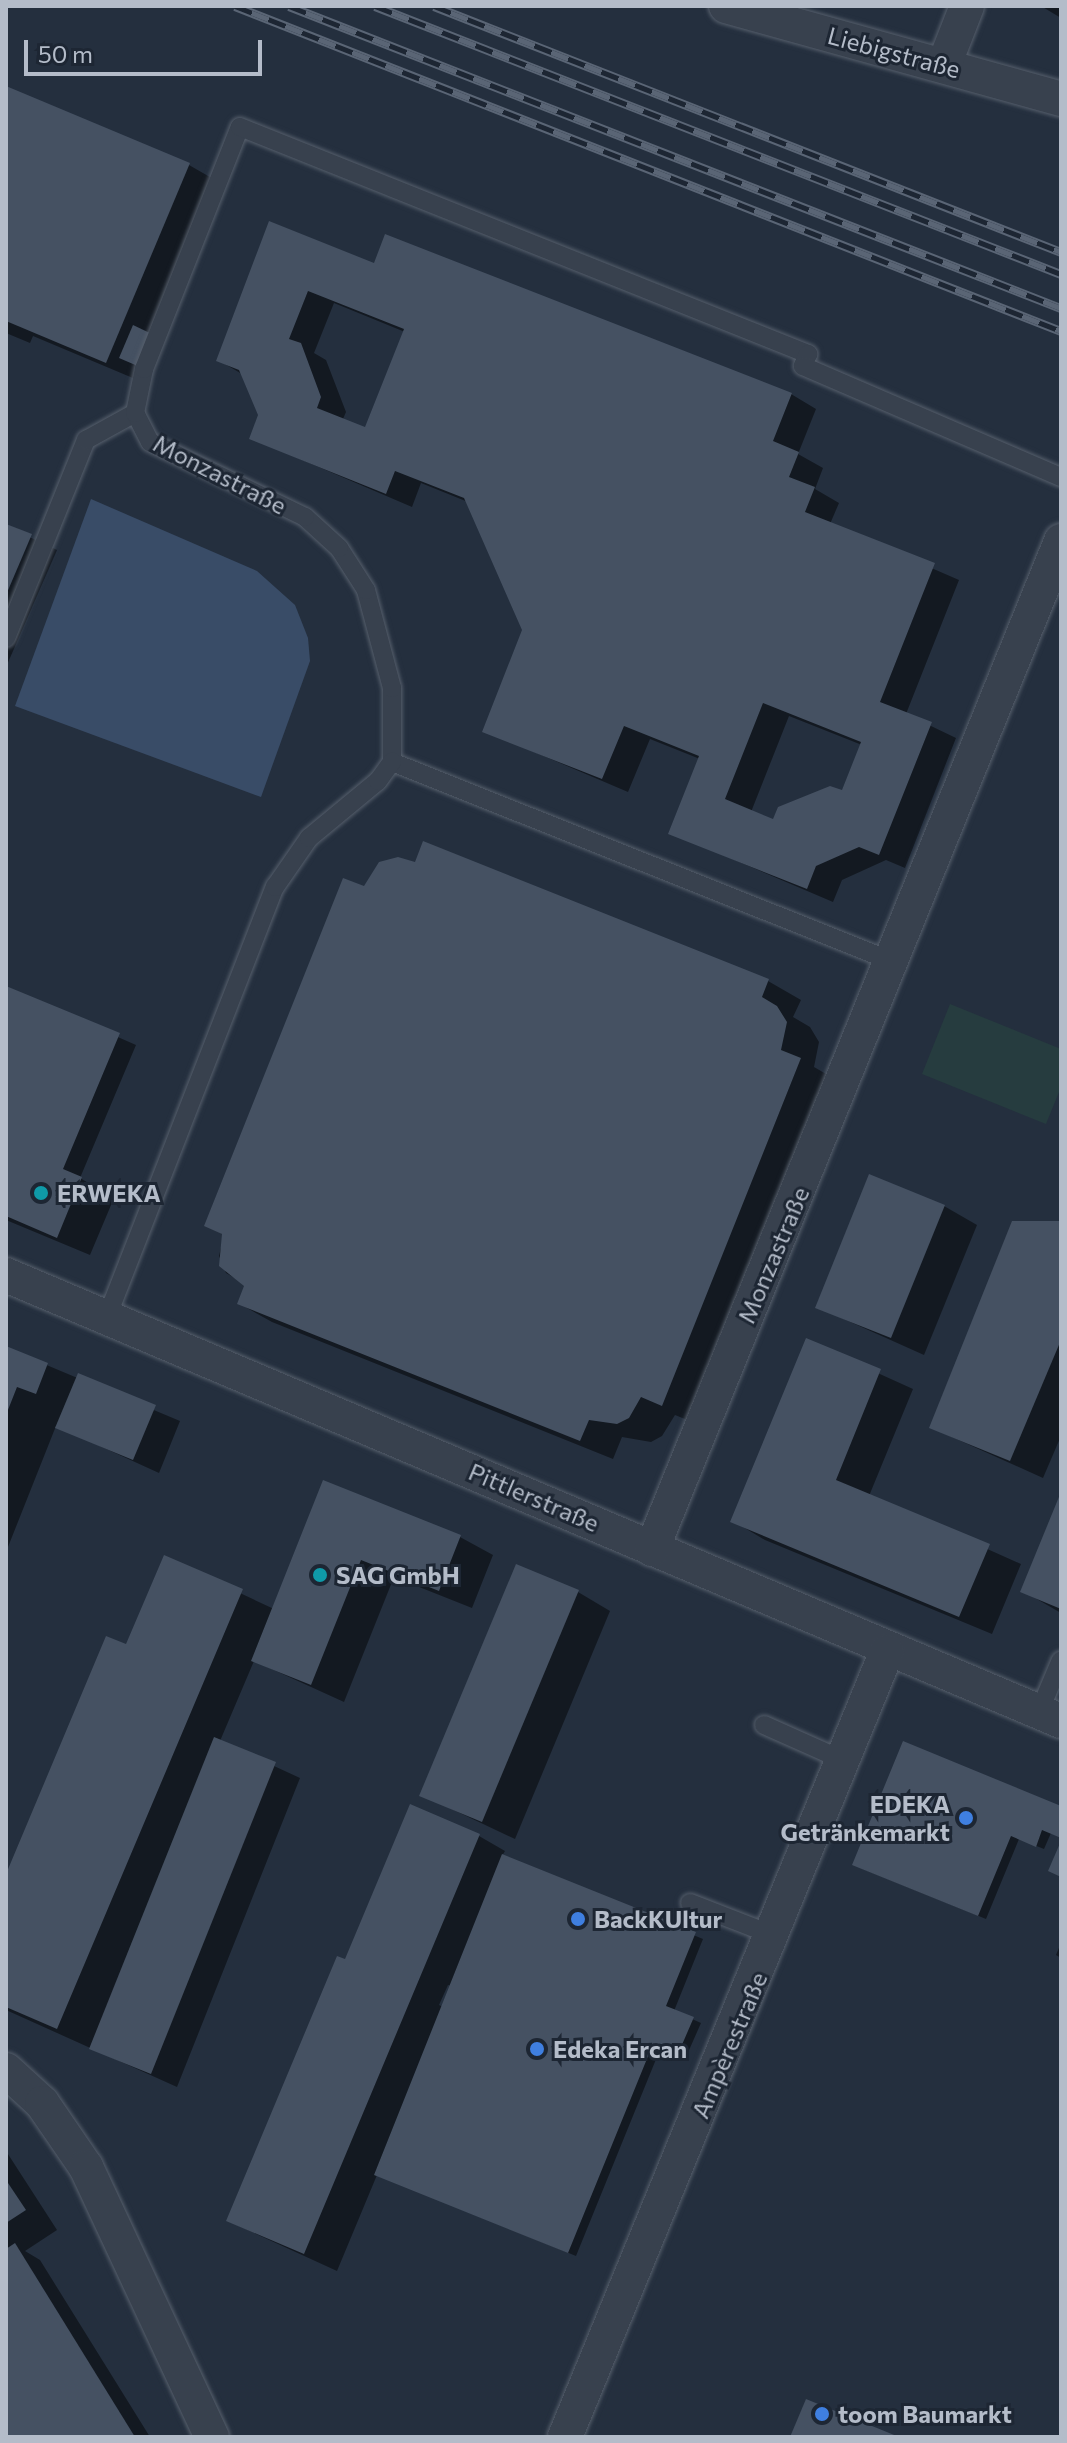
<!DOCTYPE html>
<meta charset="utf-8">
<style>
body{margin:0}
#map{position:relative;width:1067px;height:2443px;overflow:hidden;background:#242f3e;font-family:Commissioner,sans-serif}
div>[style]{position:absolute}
.green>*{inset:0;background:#263c3f}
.water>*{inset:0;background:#394c67}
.shadow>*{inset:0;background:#0007}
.building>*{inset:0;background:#455162}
.roads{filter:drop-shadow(0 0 2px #565f6c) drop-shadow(0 0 2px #565f6c)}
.service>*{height:18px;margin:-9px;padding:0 9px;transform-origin:9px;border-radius:9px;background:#38414e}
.minor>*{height:34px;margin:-17px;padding:0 17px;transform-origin:17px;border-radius:17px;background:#38414e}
.rail>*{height:9px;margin-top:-4.5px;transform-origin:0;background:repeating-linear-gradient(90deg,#1d2633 0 18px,#5a6575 0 36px);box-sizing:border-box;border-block:2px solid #5a6575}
.dots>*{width:22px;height:22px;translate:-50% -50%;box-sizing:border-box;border:4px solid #1d2633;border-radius:50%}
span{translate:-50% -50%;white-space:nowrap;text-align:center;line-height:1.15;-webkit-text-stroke:6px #1d2633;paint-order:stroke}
.street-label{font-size:24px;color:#b4bcc9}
.poi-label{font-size:24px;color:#b4bcc9;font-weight:700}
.left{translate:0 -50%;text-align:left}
.right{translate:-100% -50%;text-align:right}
.frame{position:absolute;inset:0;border:8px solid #b4bcc9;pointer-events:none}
.scale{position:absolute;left:24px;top:40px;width:238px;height:36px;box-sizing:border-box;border:4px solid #b4bcc9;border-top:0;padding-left:10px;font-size:24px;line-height:28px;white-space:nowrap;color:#b4bcc9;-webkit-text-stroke:6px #1d2633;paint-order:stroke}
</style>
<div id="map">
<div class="green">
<div style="clip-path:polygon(950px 1004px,1061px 1049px,1061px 1087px,1046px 1124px,922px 1074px)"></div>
</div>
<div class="water">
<div style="clip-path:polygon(91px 499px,257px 571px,295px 605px,308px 638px,310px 661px,261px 797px,15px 706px)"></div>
</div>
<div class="shadow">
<div style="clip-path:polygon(1041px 6px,1061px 6px,1061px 18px)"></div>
<div style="clip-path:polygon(6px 88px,189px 165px,222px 184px,140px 381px,33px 336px,30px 343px,6px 333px)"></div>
<div style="clip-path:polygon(evenodd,270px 224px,375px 266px,791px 394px,816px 409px,798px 454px,823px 468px,815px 489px,839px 503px,830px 524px,959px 580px,906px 714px,956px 738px,905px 868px,886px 860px,842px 880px,833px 902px,671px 833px,700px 759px,650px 739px,628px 792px,485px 731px,525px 630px,468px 502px,421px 483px,412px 507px,251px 438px,260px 415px,242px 374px,218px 360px,270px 224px,334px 303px,405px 332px,366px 429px,343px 419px,346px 412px,326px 360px,314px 353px,334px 303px,270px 224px,789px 716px,862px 745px,843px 793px,774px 821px,751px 812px,789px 716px)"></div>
<div style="clip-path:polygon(6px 526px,57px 550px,6px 667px)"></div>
<div style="clip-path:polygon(364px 889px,768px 981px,801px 1000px,793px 1017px,810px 1027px,819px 1042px,814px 1067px,833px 1078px,695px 1423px,675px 1415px,662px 1436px,651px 1442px,622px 1437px,613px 1459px,272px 1322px,240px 1304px,247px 1285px,226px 1273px,219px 1256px,224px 1235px,207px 1225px)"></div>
<div style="clip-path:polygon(6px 988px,136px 1045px,80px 1178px,114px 1198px,90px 1255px,6px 1220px)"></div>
<div style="clip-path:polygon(944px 1206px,977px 1225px,924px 1355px,817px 1307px)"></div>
<div style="clip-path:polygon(1061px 1223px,1061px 1436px,1043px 1478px,932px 1428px)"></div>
<div style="clip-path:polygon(807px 1341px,913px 1389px,869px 1496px,1021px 1564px,992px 1634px,765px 1540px,733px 1521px)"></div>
<div style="clip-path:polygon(6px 1348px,180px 1421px,159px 1473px,56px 1426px,6px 1552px)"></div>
<div style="clip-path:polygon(324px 1482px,460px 1537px,493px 1555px,472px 1608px,394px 1577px,344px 1702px,254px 1661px,220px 1741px,300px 1778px,177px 2087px,6px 2010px,6px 1879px,127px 1647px,165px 1558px,274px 1609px)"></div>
<div style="clip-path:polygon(1061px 1497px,1061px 1613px,1023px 1591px)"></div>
<div style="clip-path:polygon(578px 1592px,610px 1611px,515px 1839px,422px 1795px)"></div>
<div style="clip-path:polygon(evenodd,411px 1807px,479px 1836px,505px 1851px,502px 1856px,703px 1939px,674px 2011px,701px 2023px,686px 2057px,661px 2047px,576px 2256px,377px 2175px,337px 2271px,228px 2221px,356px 1966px,411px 1807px,448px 1985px,452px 1986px,443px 2007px,439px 2005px,448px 1985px)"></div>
<div style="clip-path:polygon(1061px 1808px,1061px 1837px,1051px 1833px,1044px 1849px,1019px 1839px,986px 1919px,863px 1869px)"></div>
<div style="clip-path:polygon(1061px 1943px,1061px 1958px,1056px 1955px)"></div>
<div style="clip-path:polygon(6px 2151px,57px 2230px,25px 2251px,40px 2260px,150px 2437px,6px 2437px)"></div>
</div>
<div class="building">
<div style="clip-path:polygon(6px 86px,190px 163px,106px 363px,6px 321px)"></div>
<div style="clip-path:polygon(evenodd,269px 221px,374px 263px,385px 234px,792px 393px,773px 441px,799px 452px,789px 477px,815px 487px,805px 512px,935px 563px,880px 702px,932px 722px,879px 855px,859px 847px,816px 866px,807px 889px,668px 834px,699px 756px,624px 726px,602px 779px,482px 732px,522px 630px,464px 498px,395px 471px,386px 494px,249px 439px,258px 415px,239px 370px,216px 361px,269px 221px,308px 291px,404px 329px,365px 427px,317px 408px,321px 397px,301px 343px,289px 339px,308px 291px,269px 221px,763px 703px,861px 742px,842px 790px,830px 786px,778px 807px,773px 819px,725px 799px,763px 703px)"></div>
<div style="clip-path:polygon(133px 325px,154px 335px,140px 367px,119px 358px)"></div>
<div style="clip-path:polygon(6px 524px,32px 534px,6px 595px)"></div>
<div style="clip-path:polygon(423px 841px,769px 979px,762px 997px,777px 1006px,787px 1022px,781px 1050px,801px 1058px,662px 1406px,641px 1397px,629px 1418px,617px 1424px,589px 1420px,580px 1441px,237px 1304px,244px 1286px,219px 1266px,222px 1234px,204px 1226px,343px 878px,364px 886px,379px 862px,398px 857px,415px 862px)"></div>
<div style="clip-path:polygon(6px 986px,120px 1033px,63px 1169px,82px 1177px,57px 1238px,6px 1216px)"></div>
<div style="clip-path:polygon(869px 1174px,945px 1205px,891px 1338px,815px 1308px)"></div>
<div style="clip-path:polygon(1012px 1221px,1061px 1221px,1061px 1340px,1010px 1461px,929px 1428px)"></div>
<div style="clip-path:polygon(806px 1338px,881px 1369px,836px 1480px,990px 1544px,959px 1617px,730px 1522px)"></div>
<div style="clip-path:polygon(6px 1346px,48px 1363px,36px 1394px,17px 1387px,6px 1415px)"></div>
<div style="clip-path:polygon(78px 1373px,156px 1405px,133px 1460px,55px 1428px)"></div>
<div style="clip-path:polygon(323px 1480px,461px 1535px,439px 1591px,361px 1560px,311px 1685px,251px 1661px)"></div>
<div style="clip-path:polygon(1061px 1492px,1061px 1609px,1020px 1592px)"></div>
<div style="clip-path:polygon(164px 1555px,243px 1589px,57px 2029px,6px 2007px,6px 1874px,106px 1636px,126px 1644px)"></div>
<div style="clip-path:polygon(516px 1564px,579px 1590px,482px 1822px,419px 1796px)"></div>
<div style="clip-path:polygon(214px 1737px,276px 1762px,151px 2074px,89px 2049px)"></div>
<div style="clip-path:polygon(903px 1741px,1061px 1806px,1061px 1838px,1042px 1830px,1036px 1847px,1011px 1836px,978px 1916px,852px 1865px)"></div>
<div style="clip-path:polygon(410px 1804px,480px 1834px,304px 2254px,226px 2221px,337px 1956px,345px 1959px)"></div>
<div style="clip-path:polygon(1061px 1841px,1061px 1877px,1048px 1871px)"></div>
<div style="clip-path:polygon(502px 1854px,696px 1932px,666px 2006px,694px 2017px,678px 2054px,653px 2044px,568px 2253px,374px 2175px)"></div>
<div style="clip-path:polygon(6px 2180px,26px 2210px,6px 2223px)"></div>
<div style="clip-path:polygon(15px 2243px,135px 2437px,6px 2437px,6px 2249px)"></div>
<div style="clip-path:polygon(806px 2399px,899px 2437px,790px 2437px)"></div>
</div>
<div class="roads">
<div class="service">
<div style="left:6px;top:638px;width:214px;rotate:-68deg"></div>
<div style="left:86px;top:440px;width:56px;rotate:-28.9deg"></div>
<div style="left:889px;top:960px;width:535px;rotate:-158.28deg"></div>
<div style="left:392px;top:762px;width:74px;rotate:-90deg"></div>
<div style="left:392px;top:688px;width:101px;rotate:-104.9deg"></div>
<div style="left:366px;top:590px;width:50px;rotate:-122.7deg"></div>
<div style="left:339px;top:548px;width:46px;rotate:-137.6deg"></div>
<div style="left:305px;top:517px;width:172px;rotate:-154.2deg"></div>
<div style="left:150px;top:442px;width:33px;rotate:-117deg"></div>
<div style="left:135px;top:413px;width:45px;rotate:-78.4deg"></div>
<div style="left:144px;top:369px;width:260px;rotate:-68.4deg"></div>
<div style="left:240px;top:127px;width:612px;rotate:21.78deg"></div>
<div style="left:808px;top:354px;width:13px;rotate:113deg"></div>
<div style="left:803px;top:366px;width:281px;rotate:23.3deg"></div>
<div style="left:107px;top:1317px;width:462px;rotate:-68.7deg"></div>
<div style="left:275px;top:887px;width:60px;rotate:-55.2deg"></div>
<div style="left:309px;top:838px;width:89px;rotate:-39.6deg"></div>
<div style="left:378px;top:781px;width:24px;rotate:-54deg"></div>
<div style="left:1039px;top:1712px;width:56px;rotate:-67.1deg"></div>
<div style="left:764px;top:1725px;width:89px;rotate:24deg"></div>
<div style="left:690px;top:1903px;width:91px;rotate:21.2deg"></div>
</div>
<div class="minor">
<div style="left:726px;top:6px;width:348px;rotate:15.5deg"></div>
<div style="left:944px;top:65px;width:63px;rotate:-68.7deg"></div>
<div style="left:6px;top:1275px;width:1145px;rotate:22.92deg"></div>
<div style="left:652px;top:1549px;width:1088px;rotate:-67.91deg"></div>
<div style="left:6px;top:2070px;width:49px;rotate:42.5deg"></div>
<div style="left:42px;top:2103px;width:78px;rotate:55.5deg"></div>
<div style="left:86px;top:2167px;width:298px;rotate:65deg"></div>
<div style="left:565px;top:2437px;width:849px;rotate:-67.72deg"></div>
</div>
</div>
<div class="rail">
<div style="left:235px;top:6px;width:888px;rotate:21.48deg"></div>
<div style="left:289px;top:6px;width:829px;rotate:21.37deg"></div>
<div style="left:375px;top:6px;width:736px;rotate:21.34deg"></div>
<div style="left:434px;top:6px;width:674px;rotate:21.42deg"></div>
</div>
<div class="dots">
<div style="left:41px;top:1193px;background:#0f9aa8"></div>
<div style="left:320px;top:1575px;background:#0f9aa8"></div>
<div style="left:966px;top:1818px;background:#3f7fe0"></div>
<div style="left:578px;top:1919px;background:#3f7fe0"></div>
<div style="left:537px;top:2049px;background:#3f7fe0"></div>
<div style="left:822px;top:2414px;background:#3f7fe0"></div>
</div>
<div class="street-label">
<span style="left:894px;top:52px;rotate:15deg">Liebigstraße</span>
<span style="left:220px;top:474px;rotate:27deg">Monzastraße</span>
<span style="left:773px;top:1255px;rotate:-67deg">Monzastraße</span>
<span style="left:534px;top:1497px;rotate:23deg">Pittlerstraße</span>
<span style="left:729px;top:2045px;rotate:-67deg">Ampèrestraße</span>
</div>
<div class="poi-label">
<span class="left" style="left:57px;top:1193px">ERWEKA</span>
<span class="left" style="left:336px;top:1575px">SAG GmbH</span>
<span class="right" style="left:950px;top:1818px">EDEKA<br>Getränkemarkt</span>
<span class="left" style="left:594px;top:1919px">BackKUltur</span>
<span class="left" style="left:553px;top:2049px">Edeka Ercan</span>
<span class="left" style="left:838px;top:2414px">toom Baumarkt</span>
</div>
<div class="frame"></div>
<div class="scale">50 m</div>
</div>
